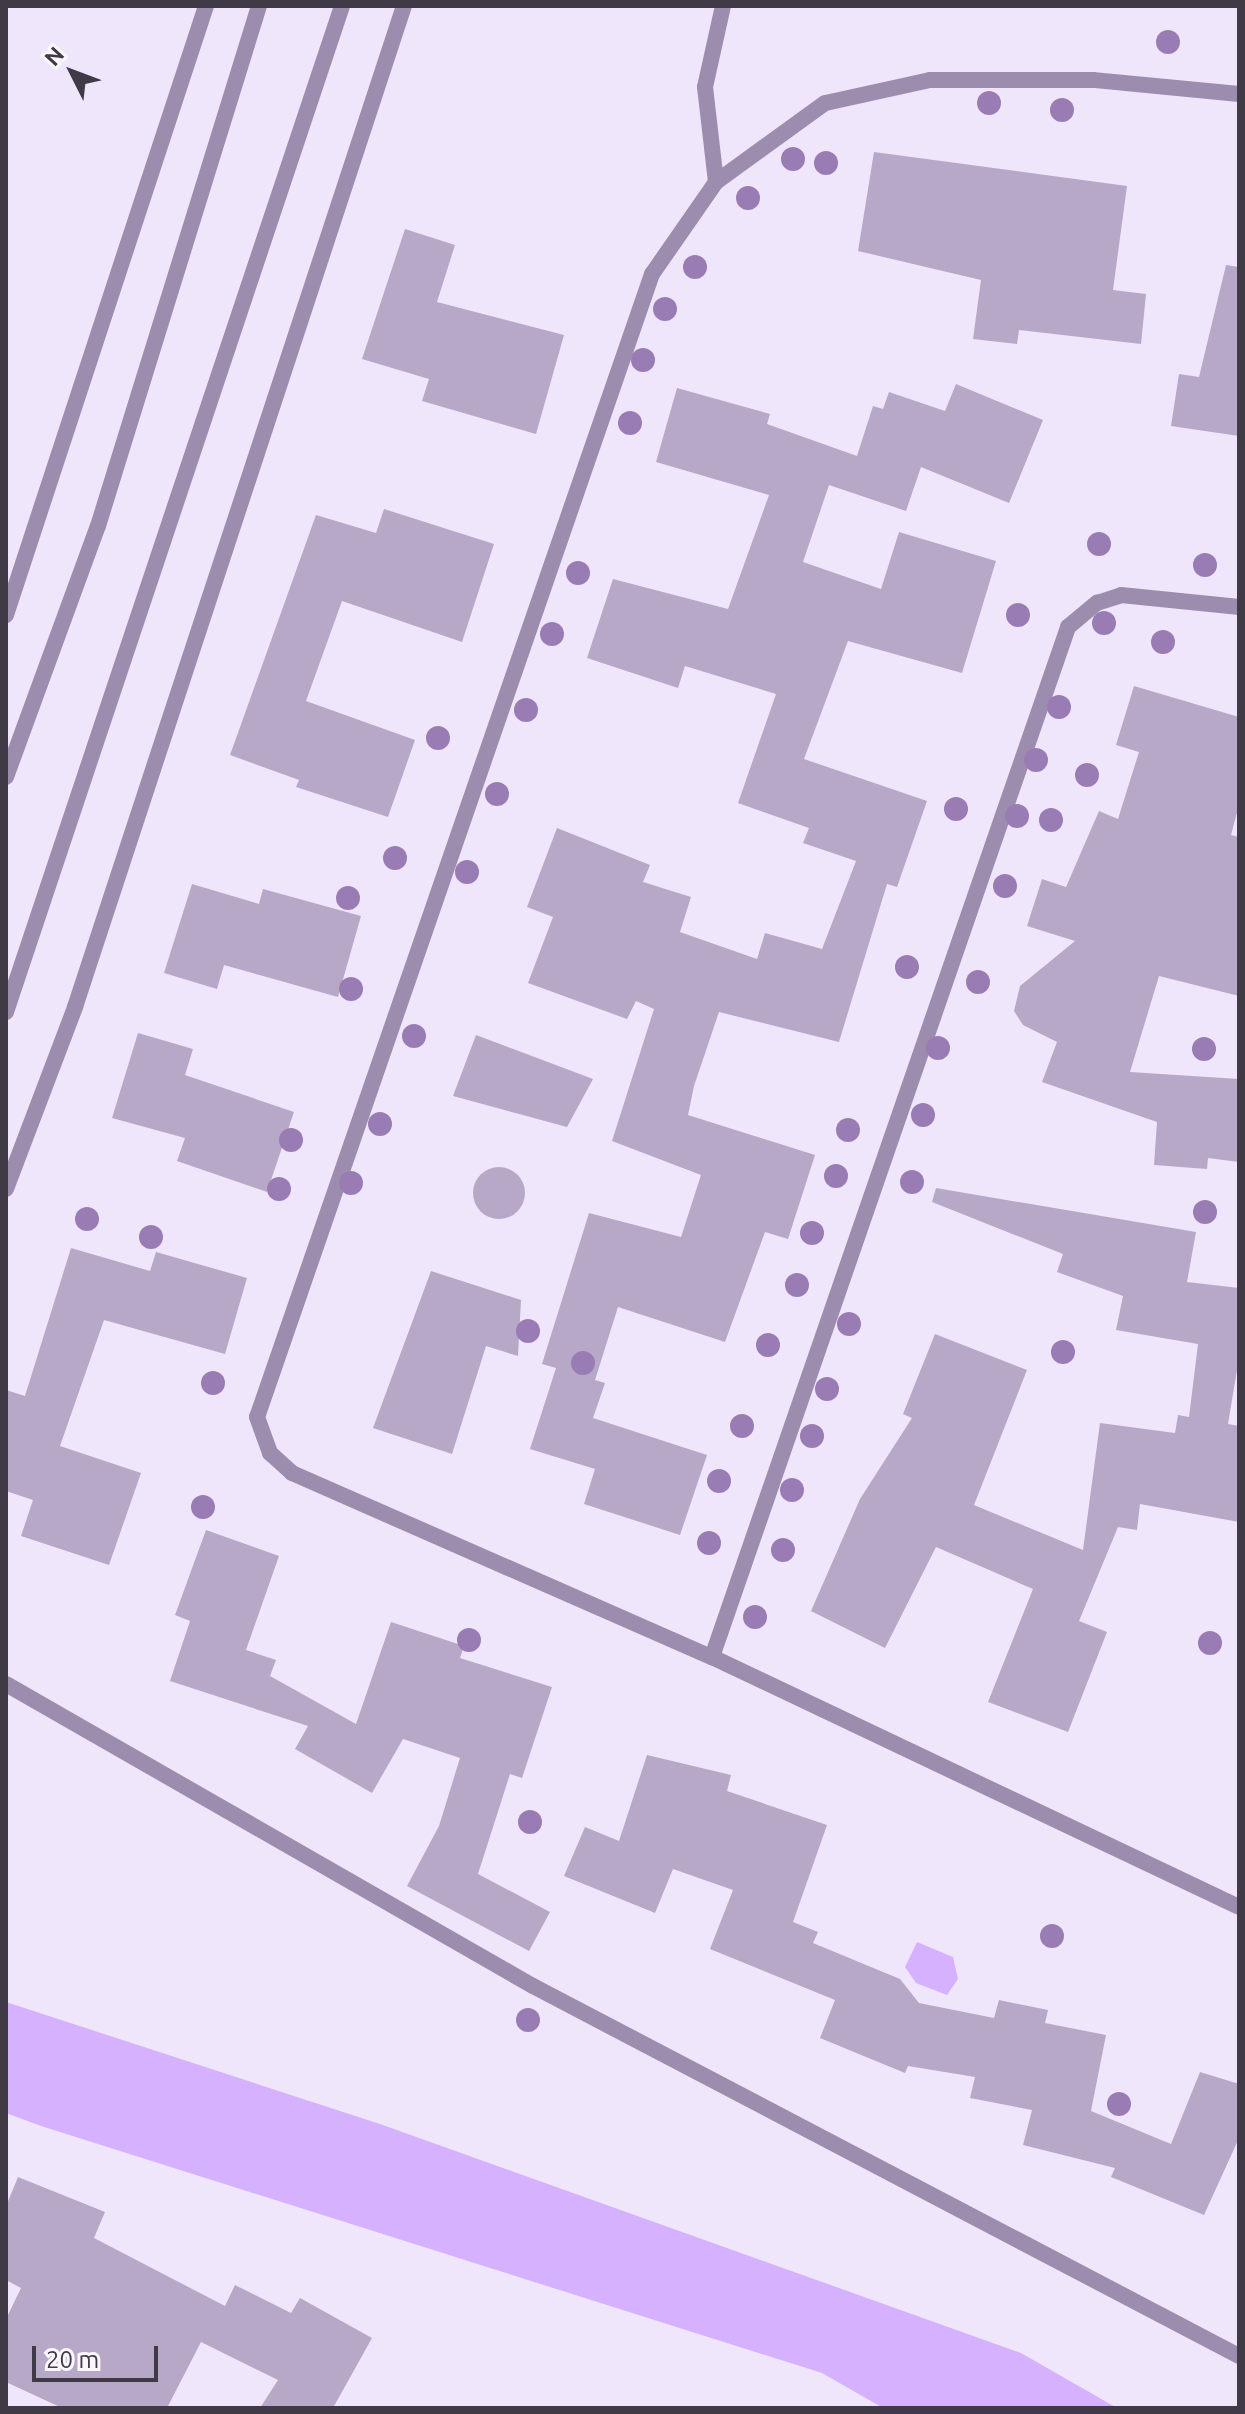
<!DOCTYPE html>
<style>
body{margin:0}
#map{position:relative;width:1245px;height:2414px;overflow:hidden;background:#efe6fb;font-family:Ubuntu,sans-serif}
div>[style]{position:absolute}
.water>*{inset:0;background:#d6b2fe}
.building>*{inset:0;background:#b7a8c8}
.round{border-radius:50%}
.minor>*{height:16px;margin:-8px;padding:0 8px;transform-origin:8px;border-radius:8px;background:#9c8dae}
.trees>*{width:24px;height:24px;margin:-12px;border-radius:50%;background:#9a7cb5}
span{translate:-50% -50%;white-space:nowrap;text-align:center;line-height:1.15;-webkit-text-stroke:8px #f9f7fd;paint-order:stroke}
.frame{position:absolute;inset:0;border:8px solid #403a47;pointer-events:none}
.north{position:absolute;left:32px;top:32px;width:80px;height:80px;-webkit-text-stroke:6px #f9f7fd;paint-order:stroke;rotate:312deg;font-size:22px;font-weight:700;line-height:32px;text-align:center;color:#403a47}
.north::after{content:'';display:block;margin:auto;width:28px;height:36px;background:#403a47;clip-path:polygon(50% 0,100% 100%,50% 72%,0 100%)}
.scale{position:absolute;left:32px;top:2346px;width:126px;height:36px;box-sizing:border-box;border:4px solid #403a47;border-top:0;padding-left:10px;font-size:24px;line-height:28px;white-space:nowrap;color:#403a47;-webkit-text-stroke:6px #f9f7fd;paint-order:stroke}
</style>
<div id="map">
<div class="water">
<div style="clip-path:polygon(917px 1942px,953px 1957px,958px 1979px,947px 1995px,916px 1983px,905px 1967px)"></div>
<div style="clip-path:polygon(6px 2002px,380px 2124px,1021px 2353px,1117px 2408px,883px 2408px,822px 2373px,41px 2126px,6px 2113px)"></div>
</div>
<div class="building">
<div style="clip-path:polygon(874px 152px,1127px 186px,1113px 290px,1146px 294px,1141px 344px,1019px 330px,1017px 344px,973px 339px,981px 280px,858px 251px)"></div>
<div style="clip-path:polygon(405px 229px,455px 245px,437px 302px,564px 335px,536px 434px,422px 401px,429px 379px,362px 359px)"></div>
<div style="clip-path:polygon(1226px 265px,1239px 267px,1239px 436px,1171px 426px,1179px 374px,1199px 377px)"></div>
<div style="clip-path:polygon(956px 384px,1043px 420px,1009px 503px,921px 467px,906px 511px,829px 485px,803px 562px,881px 589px,899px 532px,996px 561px,962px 673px,848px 641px,804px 759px,927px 801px,897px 887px,887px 884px,839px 1042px,719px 1012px,694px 1086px,688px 1115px,815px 1155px,788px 1239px,765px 1232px,725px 1342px,618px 1307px,595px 1380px,605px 1383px,593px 1418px,707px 1455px,680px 1535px,584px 1504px,595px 1469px,530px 1449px,556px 1368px,542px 1364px,589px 1213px,681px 1237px,701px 1175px,612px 1141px,654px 1009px,636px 1001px,627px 1019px,528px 983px,553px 917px,527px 907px,557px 828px,650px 865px,643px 882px,691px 897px,680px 932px,757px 959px,765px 933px,822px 949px,856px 861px,803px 843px,809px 828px,738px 803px,776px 694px,685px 666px,678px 688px,587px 658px,613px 579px,728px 609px,769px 495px,656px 462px,677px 388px,770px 414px,767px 424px,857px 456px,873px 406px,883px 409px,889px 392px,945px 411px)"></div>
<div style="clip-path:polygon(384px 509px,494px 544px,462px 642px,342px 601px,306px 701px,415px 740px,388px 817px,296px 787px,299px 780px,230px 755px,316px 515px,376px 533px)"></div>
<div style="clip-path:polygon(1134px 686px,1239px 717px,1239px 805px,1231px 835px,1239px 837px,1239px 996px,1159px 976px,1130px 1072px,1239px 1079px,1239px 1162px,1208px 1158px,1207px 1169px,1154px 1165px,1157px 1122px,1042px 1082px,1057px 1042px,1023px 1025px,1014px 1011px,1020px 986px,1075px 941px,1027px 926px,1042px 879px,1066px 887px,1099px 811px,1118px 819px,1139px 752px,1116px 745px)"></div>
<div style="clip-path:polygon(192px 884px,259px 904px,263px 889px,361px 916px,338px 997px,224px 965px,217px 989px,164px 973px)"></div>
<div style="clip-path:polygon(138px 1033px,193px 1049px,185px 1075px,294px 1112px,267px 1192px,177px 1161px,185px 1138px,112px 1118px)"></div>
<div style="clip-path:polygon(476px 1035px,593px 1079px,567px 1127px,453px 1096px)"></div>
<div class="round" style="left:473px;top:1167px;width:52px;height:52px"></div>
<div style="clip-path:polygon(936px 1188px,1196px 1232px,1187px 1282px,1239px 1288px,1239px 1358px,1228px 1424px,1239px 1426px,1239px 1522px,1140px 1504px,1137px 1530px,1118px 1527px,1079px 1621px,1107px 1632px,1068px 1732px,988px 1702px,1033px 1589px,936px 1547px,885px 1648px,811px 1611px,860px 1499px,912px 1418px,903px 1414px,935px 1334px,1027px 1370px,974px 1505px,1083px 1550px,1100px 1423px,1175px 1433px,1178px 1415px,1189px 1417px,1198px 1344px,1116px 1330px,1123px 1296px,1057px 1272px,1063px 1254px,932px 1202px)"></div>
<div style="clip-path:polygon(71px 1248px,150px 1271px,156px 1252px,247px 1278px,225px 1354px,104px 1320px,60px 1446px,141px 1473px,109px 1565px,21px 1536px,33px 1500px,6px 1491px,6px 1390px,25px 1396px)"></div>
<div style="clip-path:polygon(431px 1271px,521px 1300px,518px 1356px,486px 1346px,452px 1454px,373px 1428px)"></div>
<div style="clip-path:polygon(206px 1530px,279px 1556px,246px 1650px,276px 1660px,270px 1676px,356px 1724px,391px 1622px,464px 1646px,460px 1658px,552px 1687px,522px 1778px,510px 1774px,478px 1874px,550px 1912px,529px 1951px,407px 1886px,439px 1826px,460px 1758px,403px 1739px,372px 1793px,295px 1749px,308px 1726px,170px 1681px,190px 1621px,175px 1615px)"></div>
<div style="clip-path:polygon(647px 1755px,731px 1775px,727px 1791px,827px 1825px,793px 1922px,818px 1932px,813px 1943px,900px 1979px,919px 2003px,994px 2018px,999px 2000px,1048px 2010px,1045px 2023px,1106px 2035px,1091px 2111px,1171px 2144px,1200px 2072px,1239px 2084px,1239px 2138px,1204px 2215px,1111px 2177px,1115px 2168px,1023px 2145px,1032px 2110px,970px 2098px,975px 2077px,908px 2066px,905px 2073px,820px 2038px,835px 2000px,710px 1949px,733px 1890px,673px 1869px,655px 1913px,564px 1876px,585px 1827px,619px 1841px)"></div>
<div style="clip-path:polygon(18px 2177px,105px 2212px,94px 2238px,225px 2306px,235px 2285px,291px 2313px,300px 2298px,372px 2338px,333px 2408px,260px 2408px,278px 2380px,201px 2342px,167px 2408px,62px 2408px,6px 2382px,6px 2319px,21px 2288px,6px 2280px,6px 2206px)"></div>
</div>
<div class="minor">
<div style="left:1239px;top:94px;width:147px;rotate:-174.5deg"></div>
<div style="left:1093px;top:80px;width:163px;rotate:180deg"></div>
<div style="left:930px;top:80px;width:107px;rotate:167.6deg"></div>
<div style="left:825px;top:103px;width:135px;rotate:144.1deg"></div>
<div style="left:716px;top:182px;width:112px;rotate:124.8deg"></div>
<div style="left:652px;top:274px;width:1209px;rotate:109.06deg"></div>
<div style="left:257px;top:1417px;width:38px;rotate:70deg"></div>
<div style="left:270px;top:1453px;width:30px;rotate:42deg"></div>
<div style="left:292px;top:1473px;width:459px;rotate:23.7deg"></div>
<div style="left:712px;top:1657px;width:583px;rotate:25.38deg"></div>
<div style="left:716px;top:182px;width:96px;rotate:-96.6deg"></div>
<div style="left:705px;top:87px;width:83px;rotate:-77.5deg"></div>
<div style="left:6px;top:615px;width:641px;rotate:-71.82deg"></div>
<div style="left:6px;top:777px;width:267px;rotate:-69.9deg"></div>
<div style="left:98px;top:526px;width:544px;rotate:-72.8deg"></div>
<div style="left:6px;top:1012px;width:1061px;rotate:-71.53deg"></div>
<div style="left:6px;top:1189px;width:195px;rotate:-69.2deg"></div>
<div style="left:75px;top:1007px;width:1054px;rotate:-71.81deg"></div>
<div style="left:712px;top:1657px;width:1090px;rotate:-70.93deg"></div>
<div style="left:1068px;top:627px;width:38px;rotate:-40deg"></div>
<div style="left:1097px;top:603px;width:25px;rotate:-18deg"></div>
<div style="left:1121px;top:595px;width:119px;rotate:5.8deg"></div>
<div style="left:6px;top:1684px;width:607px;rotate:29.82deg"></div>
<div style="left:533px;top:1986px;width:797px;rotate:27.66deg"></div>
</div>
<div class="trees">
<div style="left:1168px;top:42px"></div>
<div style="left:989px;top:103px"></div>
<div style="left:1062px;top:110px"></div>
<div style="left:793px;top:159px"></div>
<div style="left:826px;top:163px"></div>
<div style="left:748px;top:198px"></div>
<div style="left:695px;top:267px"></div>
<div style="left:665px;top:309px"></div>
<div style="left:643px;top:360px"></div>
<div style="left:630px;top:423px"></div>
<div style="left:1099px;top:544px"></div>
<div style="left:1205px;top:565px"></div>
<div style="left:578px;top:573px"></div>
<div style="left:1018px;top:615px"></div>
<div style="left:1104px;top:623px"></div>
<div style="left:552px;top:634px"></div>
<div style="left:1163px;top:642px"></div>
<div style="left:1059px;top:707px"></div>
<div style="left:526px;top:710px"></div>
<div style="left:438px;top:738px"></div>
<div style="left:1036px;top:760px"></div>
<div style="left:1087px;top:775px"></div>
<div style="left:497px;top:794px"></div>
<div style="left:956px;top:809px"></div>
<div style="left:1017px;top:816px"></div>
<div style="left:1051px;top:820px"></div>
<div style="left:395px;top:858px"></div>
<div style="left:467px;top:872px"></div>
<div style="left:1005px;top:886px"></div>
<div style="left:348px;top:898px"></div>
<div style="left:907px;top:967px"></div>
<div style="left:978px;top:982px"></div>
<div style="left:351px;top:989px"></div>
<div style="left:414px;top:1036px"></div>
<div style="left:938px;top:1048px"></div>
<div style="left:1204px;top:1049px"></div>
<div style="left:923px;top:1115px"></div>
<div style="left:380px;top:1124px"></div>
<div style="left:848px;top:1130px"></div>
<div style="left:291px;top:1140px"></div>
<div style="left:836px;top:1176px"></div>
<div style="left:912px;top:1182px"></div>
<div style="left:351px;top:1183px"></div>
<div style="left:279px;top:1189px"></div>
<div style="left:1205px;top:1212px"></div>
<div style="left:87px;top:1219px"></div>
<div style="left:812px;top:1233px"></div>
<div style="left:151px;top:1237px"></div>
<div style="left:797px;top:1285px"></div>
<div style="left:849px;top:1324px"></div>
<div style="left:528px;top:1331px"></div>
<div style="left:768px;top:1345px"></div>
<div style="left:1063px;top:1352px"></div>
<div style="left:583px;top:1363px"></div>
<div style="left:213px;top:1383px"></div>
<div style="left:827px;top:1389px"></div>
<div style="left:742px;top:1426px"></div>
<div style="left:812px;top:1436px"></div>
<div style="left:719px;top:1481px"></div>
<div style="left:792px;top:1490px"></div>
<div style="left:203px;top:1507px"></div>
<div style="left:709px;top:1543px"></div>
<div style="left:783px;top:1550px"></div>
<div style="left:755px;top:1617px"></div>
<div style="left:469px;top:1640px"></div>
<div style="left:1210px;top:1643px"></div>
<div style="left:530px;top:1822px"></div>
<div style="left:1052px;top:1936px"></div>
<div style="left:528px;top:2020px"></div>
<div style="left:1119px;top:2104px"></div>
</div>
<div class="frame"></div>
<div class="north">N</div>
<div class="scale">20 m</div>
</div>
